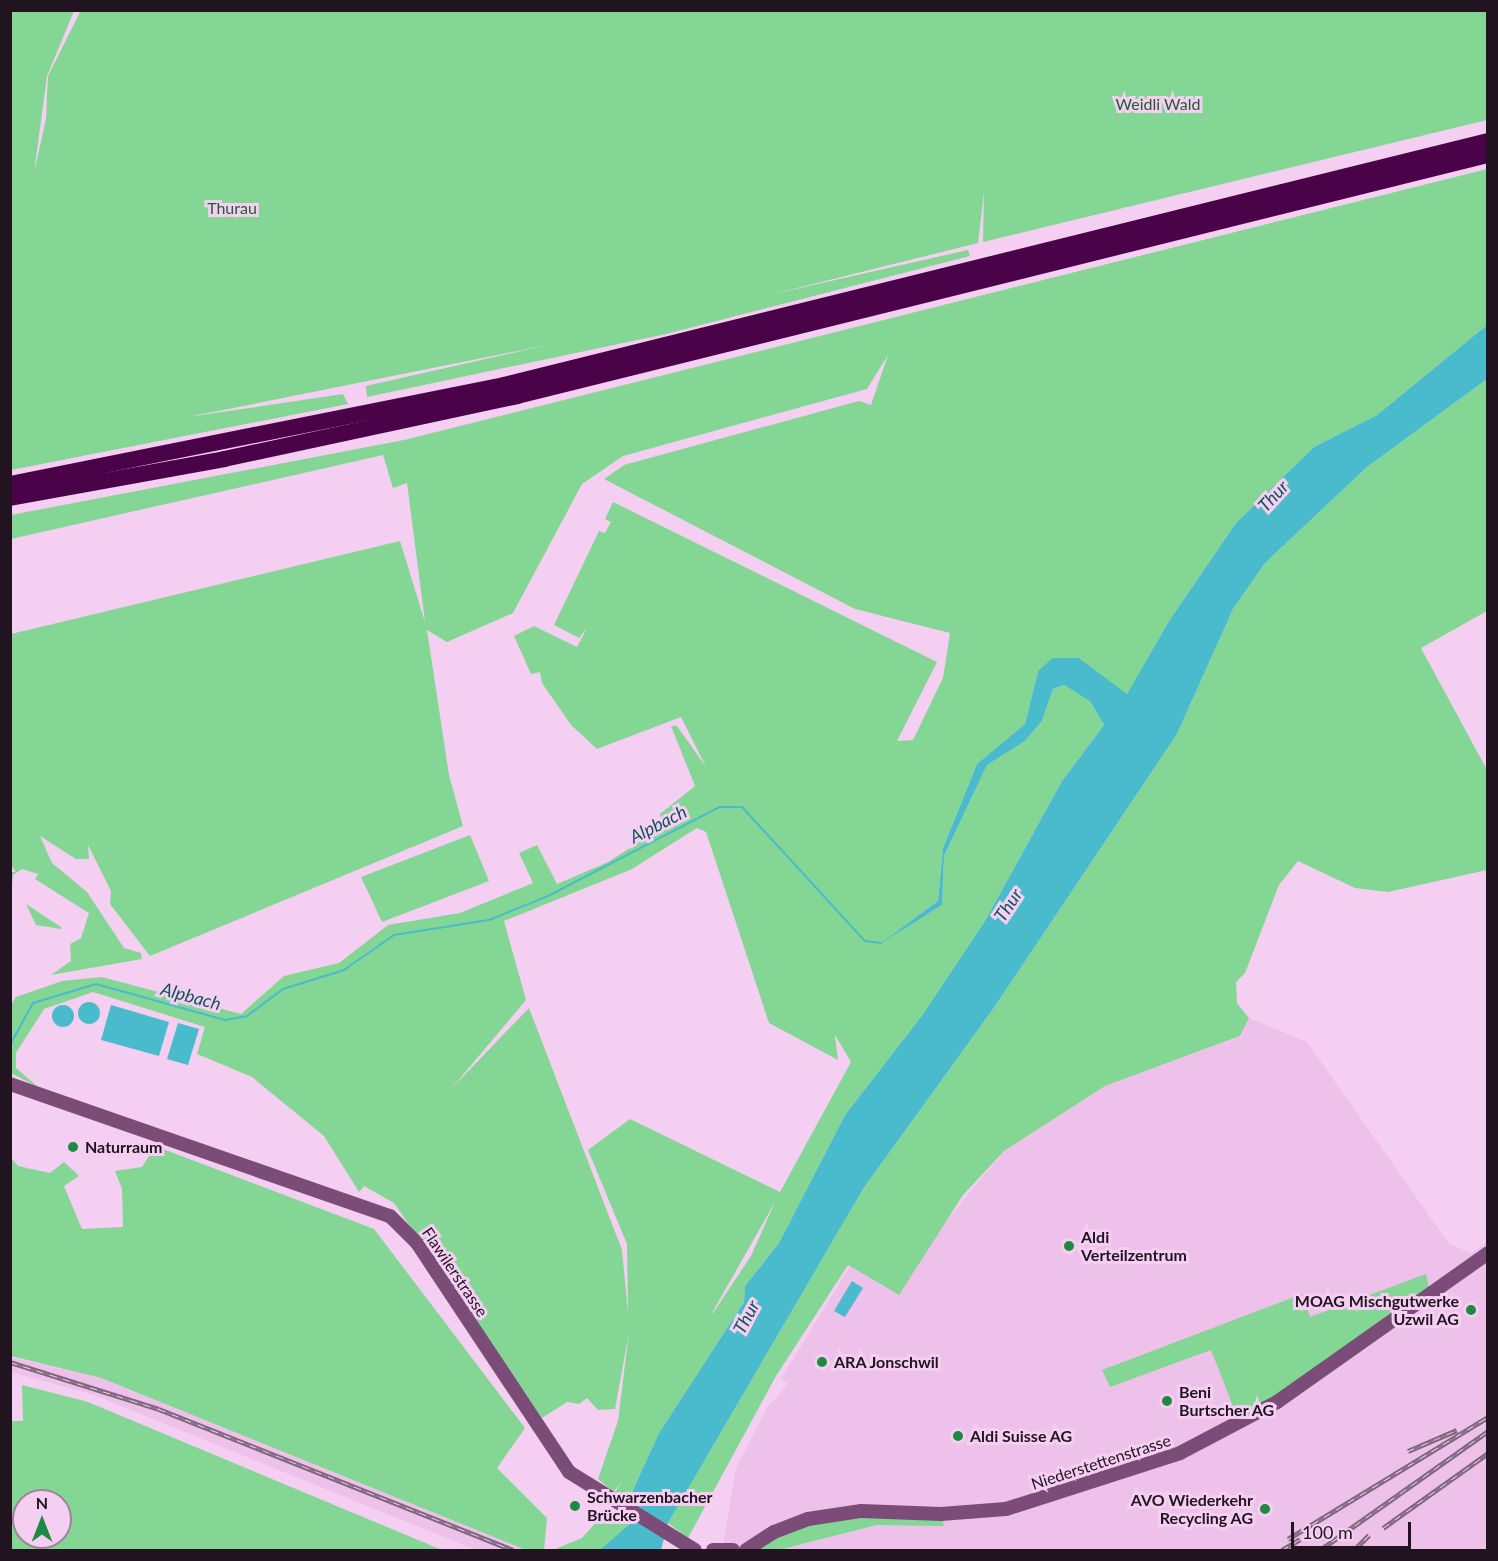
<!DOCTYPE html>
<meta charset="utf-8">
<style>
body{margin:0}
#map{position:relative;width:1498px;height:1561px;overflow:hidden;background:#f5cff1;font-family:Lato,sans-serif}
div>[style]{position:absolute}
.built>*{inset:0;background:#edc1e9}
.green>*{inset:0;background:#84d694}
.water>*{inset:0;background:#4abbcc}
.round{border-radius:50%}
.stream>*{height:2px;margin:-1px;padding:0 1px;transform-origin:1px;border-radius:1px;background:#4abbcc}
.secondary>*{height:14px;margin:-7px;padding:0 7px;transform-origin:7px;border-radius:7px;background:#7a4c77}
.highway>*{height:16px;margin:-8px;padding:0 8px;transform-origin:8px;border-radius:8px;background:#4a0249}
.rail>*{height:4.5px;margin-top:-2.25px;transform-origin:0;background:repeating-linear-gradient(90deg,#f5cff1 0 7px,#7e667c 0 14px);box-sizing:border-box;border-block:2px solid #7e667c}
.dots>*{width:16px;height:16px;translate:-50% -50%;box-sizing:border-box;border:3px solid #f5cff1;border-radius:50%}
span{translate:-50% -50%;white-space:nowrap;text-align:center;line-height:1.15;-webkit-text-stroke:6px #f5cff1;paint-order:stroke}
.park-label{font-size:16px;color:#205c30}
.poi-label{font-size:16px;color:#211420;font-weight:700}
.left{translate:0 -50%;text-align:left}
.right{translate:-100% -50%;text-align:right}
.street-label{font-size:16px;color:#211420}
.water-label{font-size:18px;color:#12535c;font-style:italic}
.frame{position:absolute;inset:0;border:12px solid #211420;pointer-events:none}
.north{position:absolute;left:12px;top:1489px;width:60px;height:60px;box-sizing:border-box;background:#f5cff1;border:2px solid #a0849d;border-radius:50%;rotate:0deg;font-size:16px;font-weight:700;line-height:24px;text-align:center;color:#211420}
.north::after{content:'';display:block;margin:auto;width:21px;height:27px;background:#1e8941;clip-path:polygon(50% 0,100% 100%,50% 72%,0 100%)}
.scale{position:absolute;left:1291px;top:1522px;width:120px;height:27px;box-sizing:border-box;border:3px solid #211420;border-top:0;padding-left:8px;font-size:18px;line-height:21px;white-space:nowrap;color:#211420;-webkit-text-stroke:4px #f5cff1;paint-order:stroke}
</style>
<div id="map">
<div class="built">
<div style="clip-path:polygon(1249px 1018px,1307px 1042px,1449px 1244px,1472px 1253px,1487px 1242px,1487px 1550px,779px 1550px,877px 1525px,944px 1525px,891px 1511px,746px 1550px,723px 1546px,736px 1468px,767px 1408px,788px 1384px,781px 1379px,850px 1266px,889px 1290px,1004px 1151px,1105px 1086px,1240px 1037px)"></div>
<div style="clip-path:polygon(10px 1357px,100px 1378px,526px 1550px,476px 1550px,94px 1395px,11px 1372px)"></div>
</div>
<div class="green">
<div style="clip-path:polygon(11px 10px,74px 11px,47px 76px,34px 173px,46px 119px,48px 76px,81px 10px,1487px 11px,1487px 120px,983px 242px,984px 192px,978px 243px,648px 325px,188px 417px,343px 394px,348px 404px,11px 470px)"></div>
<div style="clip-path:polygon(evenodd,1487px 169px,1487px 325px,1377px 415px,1314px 447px,1236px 523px,1171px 618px,1127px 695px,1079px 658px,1038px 671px,1025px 724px,977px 764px,943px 848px,938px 901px,889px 938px,942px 905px,944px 856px,987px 765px,1025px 741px,1042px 721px,1053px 689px,1064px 685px,1088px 698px,1104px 725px,1062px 781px,985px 921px,921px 1017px,845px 1115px,779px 1243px,745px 1286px,744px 1302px,659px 1433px,628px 1501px,614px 1493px,623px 1481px,613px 1492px,598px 1479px,618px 1421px,629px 1332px,615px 1409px,598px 1410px,587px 1398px,579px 1404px,567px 1402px,542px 1418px,394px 1203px,364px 1186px,359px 1192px,324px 1136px,252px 1077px,197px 1054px,205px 1027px,93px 992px,44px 1009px,16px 1053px,16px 1068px,38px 1087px,11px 1073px,11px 1005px,16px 997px,62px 981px,102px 977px,241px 1014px,284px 976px,339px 963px,388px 925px,460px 913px,533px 883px,519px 853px,537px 845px,557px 884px,608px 862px,663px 827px,660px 814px,695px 786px,671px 726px,677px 726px,706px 767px,681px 717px,597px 749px,571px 725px,542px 683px,540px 672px,531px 674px,514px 636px,534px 626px,577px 647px,587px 628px,579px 638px,554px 625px,599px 531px,605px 533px,611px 522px,605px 519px,613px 502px,937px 662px,897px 741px,913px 740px,943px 678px,950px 633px,855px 609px,604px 479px,624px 465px,859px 401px,871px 405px,888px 355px,867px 389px,623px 456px,582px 484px,513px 613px,447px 642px,427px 630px,449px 775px,463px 826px,150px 956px,110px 904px,111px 891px,88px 845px,89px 859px,76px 859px,40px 836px,52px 863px,87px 892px,124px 948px,141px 953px,142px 959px,51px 975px,71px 961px,70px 944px,81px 938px,89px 913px,35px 879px,38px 874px,22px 869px,13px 875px,11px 898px,11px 872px,16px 872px,11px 865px,11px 634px,400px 541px,425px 622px,407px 483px,393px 488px,383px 455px,11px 539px,11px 515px,404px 440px,1487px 169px,697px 828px,706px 832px,769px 1023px,838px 1060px,835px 1035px,851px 1062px,780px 1192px,630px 1119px,588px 1150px,627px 1244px,628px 1313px,622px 1250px,529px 1008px,451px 1089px,526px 1000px,504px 921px,632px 869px,697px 828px,1487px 169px,775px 1202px,751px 1256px,713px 1313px,712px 1313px,775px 1202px)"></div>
<div style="clip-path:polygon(968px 250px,970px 256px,666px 334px,367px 397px,366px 386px)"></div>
<div style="clip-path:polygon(1487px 379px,1487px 611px,1421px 648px,1487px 770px,1487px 870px,1388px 892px,1355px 888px,1298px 861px,1279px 885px,1245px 973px,1236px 982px,1237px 1003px,1249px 1018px,1240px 1036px,1105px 1086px,1004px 1151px,963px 1195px,899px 1295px,848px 1265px,776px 1376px,688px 1538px,668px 1523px,863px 1189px,993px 1009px,1177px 734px,1233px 609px,1265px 563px,1367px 467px)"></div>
<div style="clip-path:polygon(470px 835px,489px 881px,382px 922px,361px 877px)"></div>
<div style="clip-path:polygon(26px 904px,61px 927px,61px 929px,36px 925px)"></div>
<div style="clip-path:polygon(155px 1146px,374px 1229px,525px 1428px,497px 1468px,547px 1518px,544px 1550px,526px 1550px,101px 1378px,11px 1356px,11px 1158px,18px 1166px,50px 1173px,64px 1162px,79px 1176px,64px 1186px,82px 1229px,123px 1227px,122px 1189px,115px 1171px,142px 1167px)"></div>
<div style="clip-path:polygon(1487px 1245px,1240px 1424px,1211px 1350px,1110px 1387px,1102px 1370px,1302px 1294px,1310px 1317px,1426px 1274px,1429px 1287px)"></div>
<div style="clip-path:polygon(evenodd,22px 1385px,88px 1402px,442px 1550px,11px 1550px,11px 1421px,23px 1421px,22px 1385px,24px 1501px,60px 1501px,60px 1537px,24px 1537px,24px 1501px)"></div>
<div style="clip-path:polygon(608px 1509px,631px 1523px,614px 1542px,600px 1550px,553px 1550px,582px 1538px)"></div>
<div style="clip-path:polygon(941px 1514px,944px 1526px,877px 1525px,779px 1550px,750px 1550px,808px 1519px)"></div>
</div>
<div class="water">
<div style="clip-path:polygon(1487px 325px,1487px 379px,1367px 467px,1265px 563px,1233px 609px,1177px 734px,993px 1009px,863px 1189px,668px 1523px,661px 1550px,600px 1550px,631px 1523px,628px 1501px,659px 1433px,744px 1302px,745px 1286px,779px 1243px,845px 1115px,921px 1017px,985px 921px,1062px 781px,1104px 725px,1090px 701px,1064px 685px,1053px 689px,1042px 721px,1025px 741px,987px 765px,944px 856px,942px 905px,880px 944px,938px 901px,943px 848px,977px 764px,1025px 724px,1038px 671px,1053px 658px,1079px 658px,1127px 694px,1171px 618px,1236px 523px,1314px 447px,1377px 415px)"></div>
<div class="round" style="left:78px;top:1002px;width:22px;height:22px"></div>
<div class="round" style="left:52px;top:1005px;width:22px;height:22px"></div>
<div style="clip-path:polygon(111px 1005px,169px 1022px,159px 1056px,101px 1040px)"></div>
<div style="clip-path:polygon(178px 1023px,199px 1029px,188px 1065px,167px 1059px)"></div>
<div style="clip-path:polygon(852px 1281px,863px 1288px,845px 1317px,834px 1311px)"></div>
</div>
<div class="stream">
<div style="left:10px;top:1045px;width:48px;rotate:-61.3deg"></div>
<div style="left:33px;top:1003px;width:66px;rotate:-16.8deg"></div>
<div style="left:96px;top:984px;width:134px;rotate:15.6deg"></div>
<div style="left:225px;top:1020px;width:22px;rotate:-10deg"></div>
<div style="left:247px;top:1016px;width:45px;rotate:-36.9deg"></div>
<div style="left:283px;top:989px;width:64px;rotate:-17.3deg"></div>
<div style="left:344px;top:970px;width:61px;rotate:-35deg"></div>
<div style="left:394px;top:935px;width:96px;rotate:-9deg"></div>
<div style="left:489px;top:920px;width:64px;rotate:-22.1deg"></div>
<div style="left:548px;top:896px;width:194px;rotate:-27.4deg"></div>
<div style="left:720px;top:807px;width:22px"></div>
<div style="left:742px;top:807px;width:182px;rotate:47.5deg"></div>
<div style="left:865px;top:941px;width:16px;rotate:7deg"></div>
</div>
<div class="secondary">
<div style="left:10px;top:1084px;width:402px;rotate:19.2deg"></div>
<div style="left:390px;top:1216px;width:38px;rotate:45deg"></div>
<div style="left:417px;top:1243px;width:275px;rotate:56.4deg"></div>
<div style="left:569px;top:1472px;width:148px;rotate:31.8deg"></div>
<div style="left:713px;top:1550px;width:20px"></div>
<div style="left:746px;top:1550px;width:33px;rotate:-33deg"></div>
<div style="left:774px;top:1532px;width:36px;rotate:-21deg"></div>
<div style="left:808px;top:1519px;width:54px;rotate:-8.6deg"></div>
<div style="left:861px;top:1511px;width:80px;rotate:2.1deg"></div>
<div style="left:941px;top:1514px;width:65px;rotate:-4.4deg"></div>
<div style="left:1006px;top:1509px;width:183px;rotate:-17.8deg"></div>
<div style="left:1180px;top:1453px;width:110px;rotate:-27.7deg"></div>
<div style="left:1277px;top:1402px;width:258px;rotate:-35.2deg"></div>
</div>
<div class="highway">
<div style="left:10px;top:484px;width:504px;rotate:-11.33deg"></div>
<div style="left:504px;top:385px;width:1014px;rotate:-13.93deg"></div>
<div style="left:10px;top:498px;width:218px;rotate:-10.3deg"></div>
<div style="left:224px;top:459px;width:300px;rotate:-12.1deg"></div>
<div style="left:517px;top:396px;width:1000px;rotate:-13.94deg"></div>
</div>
<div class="rail">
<div style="left:10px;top:1362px;width:156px;rotate:17.5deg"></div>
<div style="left:159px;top:1409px;width:381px;rotate:21.7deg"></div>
<div style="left:1408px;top:1451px;width:53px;rotate:-23.2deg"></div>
<div style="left:1383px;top:1528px;width:129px;rotate:-35.5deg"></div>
<div style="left:1288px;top:1539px;width:234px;rotate:-31.4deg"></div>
<div style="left:1282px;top:1550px;width:21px;rotate:-31deg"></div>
<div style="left:1320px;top:1550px;width:206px;rotate:-35.3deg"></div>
<div style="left:1354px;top:1550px;width:21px;rotate:-45deg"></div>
</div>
<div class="dots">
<div style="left:73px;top:1147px;background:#1e8941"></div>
<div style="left:1069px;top:1246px;background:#1e8941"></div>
<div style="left:1471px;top:1310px;background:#1e8941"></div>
<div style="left:822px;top:1362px;background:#1e8941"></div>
<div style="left:1167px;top:1401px;background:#1e8941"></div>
<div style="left:958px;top:1436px;background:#1e8941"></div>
<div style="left:575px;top:1506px;background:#1e8941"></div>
<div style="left:1265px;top:1509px;background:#1e8941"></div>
</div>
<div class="park-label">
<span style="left:1158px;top:104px">Weidli Wald</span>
<span style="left:232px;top:208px">Thurau</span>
</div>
<div class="poi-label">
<span class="left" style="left:85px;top:1147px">Naturraum</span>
<span class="left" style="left:1081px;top:1246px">Aldi<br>Verteilzentrum</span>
<span class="right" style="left:1459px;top:1310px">MOAG Mischgutwerke<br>Uzwil AG</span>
<span class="left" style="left:834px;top:1362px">ARA Jonschwil</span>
<span class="left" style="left:1179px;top:1401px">Beni<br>Burtscher AG</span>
<span class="left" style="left:970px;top:1436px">Aldi Suisse AG</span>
<span class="left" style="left:587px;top:1506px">Schwarzenbacher<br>Brücke</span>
<span class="right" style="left:1253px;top:1509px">AVO Wiederkehr<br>Recycling AG</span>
</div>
<div class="street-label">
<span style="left:455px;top:1272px;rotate:56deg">Flawilerstrasse</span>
<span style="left:1101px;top:1462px;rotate:-18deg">Niederstettenstrasse</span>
</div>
<div class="water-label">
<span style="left:1273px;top:496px;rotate:-47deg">Thur</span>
<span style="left:658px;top:824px;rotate:-27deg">Alpbach</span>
<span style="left:1008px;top:905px;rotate:-56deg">Thur</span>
<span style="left:191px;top:996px;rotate:15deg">Alpbach</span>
<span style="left:746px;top:1317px;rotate:-62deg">Thur</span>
</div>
<div class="frame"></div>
<div class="north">N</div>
<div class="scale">100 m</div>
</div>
